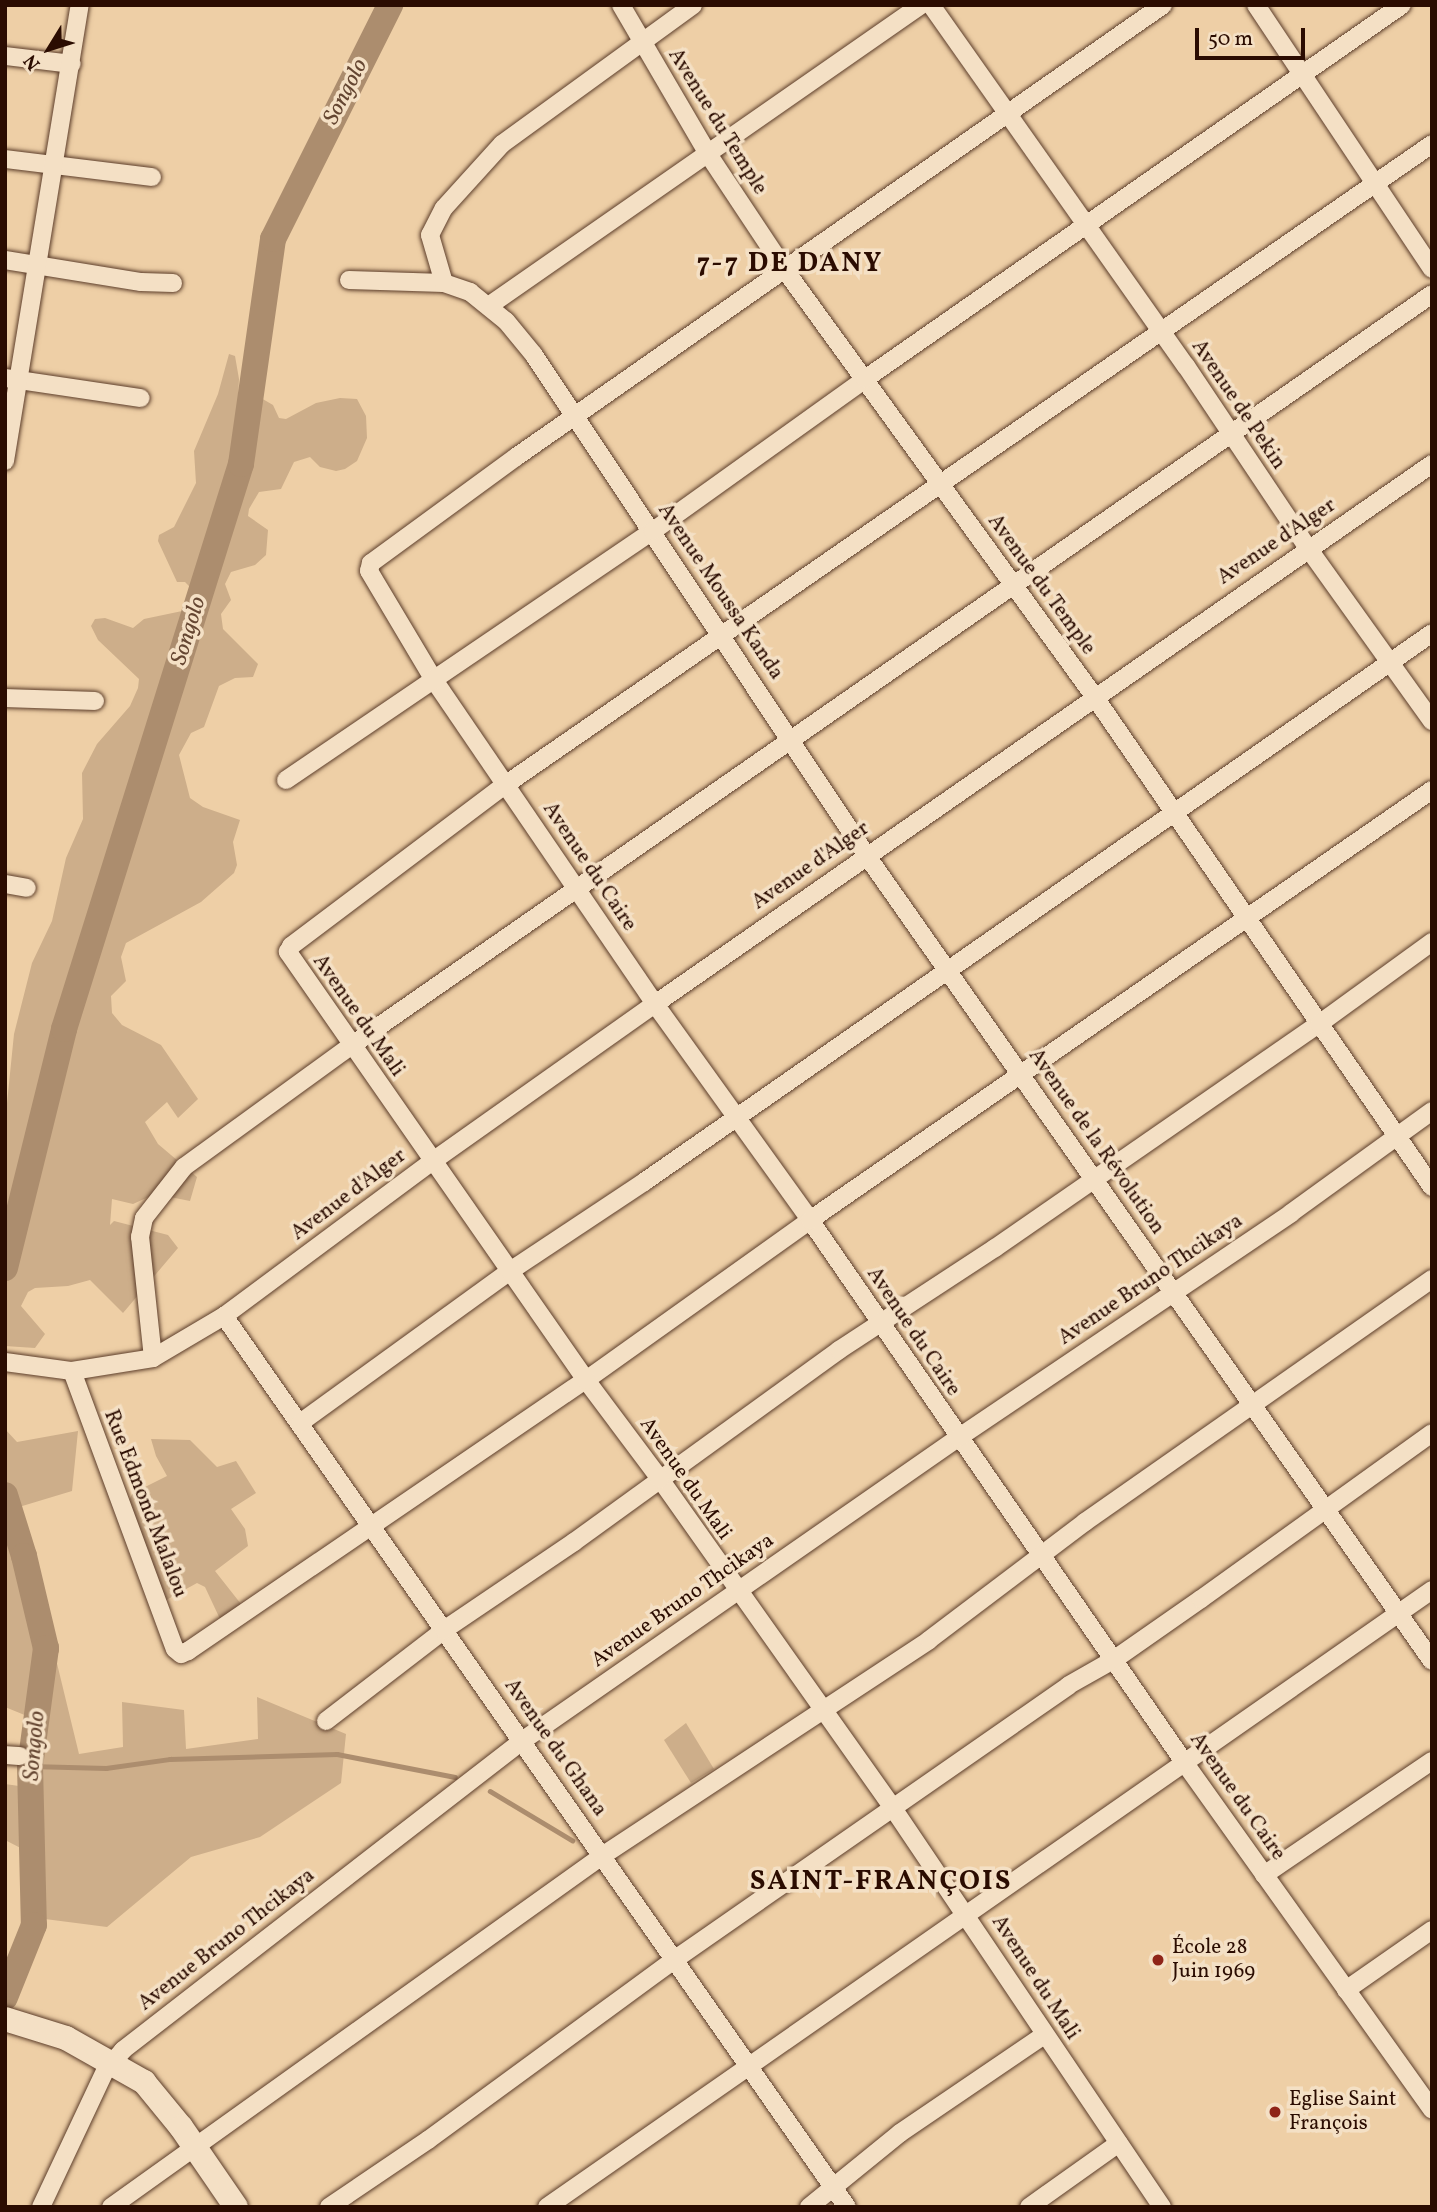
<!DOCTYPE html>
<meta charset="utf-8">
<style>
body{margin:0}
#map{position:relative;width:1437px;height:2212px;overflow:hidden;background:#eecfa6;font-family:Vollkorn,serif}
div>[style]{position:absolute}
.green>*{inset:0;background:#cdae8a}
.stream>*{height:4.5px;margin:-2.25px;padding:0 2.25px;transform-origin:2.25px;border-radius:2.25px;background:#ac8d6e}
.river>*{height:26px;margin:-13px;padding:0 13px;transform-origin:13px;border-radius:13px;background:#ac8d6e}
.roads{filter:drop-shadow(0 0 2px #5c3d2a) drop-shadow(0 0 2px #5c3d2a)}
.street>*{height:18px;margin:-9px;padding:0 9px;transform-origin:9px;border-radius:9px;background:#f4e0c5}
.secondary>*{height:24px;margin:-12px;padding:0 12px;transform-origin:12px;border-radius:12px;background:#f4e0c5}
.dots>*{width:19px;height:19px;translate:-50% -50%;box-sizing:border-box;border:4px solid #f4e0c5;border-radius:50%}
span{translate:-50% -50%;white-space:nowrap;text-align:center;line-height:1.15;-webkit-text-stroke:7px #f4e0c5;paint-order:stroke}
.street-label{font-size:21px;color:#2b0c01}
.poi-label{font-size:21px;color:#2b0c01}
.left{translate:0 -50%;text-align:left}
.water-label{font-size:23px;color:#654632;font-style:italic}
.district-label{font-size:28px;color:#2b0c01;font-weight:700;letter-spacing:2px}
.frame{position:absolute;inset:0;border:7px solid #2b0c01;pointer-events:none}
.north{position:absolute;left:14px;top:14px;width:70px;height:70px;-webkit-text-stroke:5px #f4e0c5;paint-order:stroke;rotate:232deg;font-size:19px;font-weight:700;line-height:28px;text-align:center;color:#2b0c01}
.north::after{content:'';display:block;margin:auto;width:24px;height:32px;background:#2b0c01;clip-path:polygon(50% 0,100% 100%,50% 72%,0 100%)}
.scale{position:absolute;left:1195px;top:28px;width:110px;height:32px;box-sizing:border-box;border:4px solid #2b0c01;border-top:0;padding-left:9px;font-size:21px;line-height:24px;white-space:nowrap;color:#2b0c01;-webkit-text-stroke:5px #f4e0c5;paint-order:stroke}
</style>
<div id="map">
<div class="green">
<div style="clip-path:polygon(229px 354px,235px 356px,239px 379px,235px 456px,228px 494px,214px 520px,200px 564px,200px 590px,140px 762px,134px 798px,90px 915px,81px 954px,68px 983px,64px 1007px,51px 1034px,45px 1085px,30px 1147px,44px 1139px,51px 1111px,51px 1095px,86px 966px,109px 893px,125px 862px,139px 796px,150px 775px,211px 567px,243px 474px,252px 432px,249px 391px,273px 405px,279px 418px,286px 419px,316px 403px,340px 398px,357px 399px,366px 416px,367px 438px,357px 461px,345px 469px,336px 471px,320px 467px,310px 457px,294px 462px,281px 489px,259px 492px,249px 509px,248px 516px,268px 530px,266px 555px,255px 565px,231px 572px,225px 584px,231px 600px,221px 614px,223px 629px,258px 664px,253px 677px,235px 678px,219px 686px,204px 727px,191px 733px,179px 755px,190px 798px,203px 807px,240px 820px,233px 842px,237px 865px,234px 873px,201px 902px,126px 943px,121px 957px,126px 981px,111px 996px,112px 1013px,122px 1025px,161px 1045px,198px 1099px,178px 1118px,167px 1102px,145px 1122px,158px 1144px,197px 1177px,190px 1201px,155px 1194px,133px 1204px,112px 1199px,110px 1225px,114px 1221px,168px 1235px,178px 1248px,123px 1313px,90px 1280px,68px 1286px,35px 1288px,28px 1292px,21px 1306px,45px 1334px,35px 1348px,5px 1346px,5px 1123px,14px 1034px,32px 963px,52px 921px,66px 858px,83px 819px,82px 773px,97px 744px,130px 706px,138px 688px,139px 679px,98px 640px,91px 626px,95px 619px,105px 618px,133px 628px,144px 619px,187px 610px,192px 604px,191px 588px,185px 582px,177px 582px,158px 541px,159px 535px,174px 527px,196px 483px,194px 451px,218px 394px)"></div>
<div style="clip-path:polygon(5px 1429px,17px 1442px,78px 1431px,72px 1491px,19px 1507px,79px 1754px,123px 1747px,122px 1702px,184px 1710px,186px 1749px,258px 1739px,257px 1697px,346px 1734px,341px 1783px,260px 1837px,191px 1857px,107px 1927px,45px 1919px,42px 1859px,5px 1840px,5px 1784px,19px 1786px,27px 1716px,5px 1707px)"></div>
<div style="clip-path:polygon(151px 1439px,190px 1440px,217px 1467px,236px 1461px,256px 1493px,231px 1509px,245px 1529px,248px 1546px,215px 1571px,241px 1604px,220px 1619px,205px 1587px,197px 1583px,159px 1604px,126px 1505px,133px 1493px,167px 1476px,156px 1456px)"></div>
<div style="clip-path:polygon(686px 1723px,714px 1769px,691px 1783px,664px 1740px)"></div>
</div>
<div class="stream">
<div style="left:30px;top:1766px;width:76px;rotate:1.5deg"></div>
<div style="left:106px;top:1768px;width:65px;rotate:-8deg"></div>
<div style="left:170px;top:1759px;width:167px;rotate:-1.7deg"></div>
<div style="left:337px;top:1754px;width:120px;rotate:11deg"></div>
<div style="left:490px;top:1791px;width:96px;rotate:30.9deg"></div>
</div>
<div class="river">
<div style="left:5px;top:1268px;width:246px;rotate:-76.1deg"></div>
<div style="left:64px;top:1029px;width:592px;rotate:-72.61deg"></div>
<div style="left:241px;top:464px;width:227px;rotate:-81.9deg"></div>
<div style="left:273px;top:239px;width:262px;rotate:-63.4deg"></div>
<div style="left:5px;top:1495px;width:64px;rotate:72.7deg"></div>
<div style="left:24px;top:1556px;width:95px;rotate:76.6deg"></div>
<div style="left:46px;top:1648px;width:119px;rotate:97.7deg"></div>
<div style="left:30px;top:1766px;width:159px;rotate:88.6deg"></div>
<div style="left:34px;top:1925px;width:78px;rotate:111.9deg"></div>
</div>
<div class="roads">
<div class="street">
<div style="left:621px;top:5px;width:173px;rotate:59.7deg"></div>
<div style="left:708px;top:154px;width:139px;rotate:56.4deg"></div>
<div style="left:785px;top:270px;width:526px;rotate:54.04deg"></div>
<div style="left:1094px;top:696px;width:596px;rotate:55.46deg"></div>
<div style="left:931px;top:5px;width:442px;rotate:54.8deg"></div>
<div style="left:1186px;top:366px;width:219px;rotate:56.2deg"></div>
<div style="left:1308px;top:548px;width:213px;rotate:54.4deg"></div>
<div style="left:1163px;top:5px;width:789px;rotate:145.06deg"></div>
<div style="left:516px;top:457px;width:180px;rotate:143.8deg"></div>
<div style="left:371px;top:563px;width:8px;rotate:104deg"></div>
<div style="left:369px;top:571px;width:127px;rotate:59.2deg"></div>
<div style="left:434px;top:680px;width:392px;rotate:55.7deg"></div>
<div style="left:655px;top:1004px;width:266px;rotate:54.3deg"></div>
<div style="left:810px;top:1220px;width:659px;rotate:55.39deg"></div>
<div style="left:1184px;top:1762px;width:427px;rotate:54.5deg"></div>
<div style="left:1256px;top:5px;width:317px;rotate:56.3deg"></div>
<div style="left:5px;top:56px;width:67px;rotate:6.8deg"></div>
<div style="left:5px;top:159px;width:148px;rotate:7deg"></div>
<div style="left:5px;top:260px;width:138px;rotate:9.2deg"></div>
<div style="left:141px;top:282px;width:32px;rotate:2deg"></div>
<div style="left:349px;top:280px;width:95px;rotate:1.8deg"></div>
<div style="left:444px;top:283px;width:28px;rotate:19deg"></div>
<div style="left:470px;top:292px;width:46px;rotate:38.9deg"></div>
<div style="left:506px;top:321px;width:44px;rotate:50.5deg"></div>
<div style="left:534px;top:355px;width:602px;rotate:56.39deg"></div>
<div style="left:867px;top:856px;width:983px;rotate:54.94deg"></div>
<div style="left:444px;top:283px;width:50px;rotate:-106.3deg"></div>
<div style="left:430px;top:235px;width:30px;rotate:-63deg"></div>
<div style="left:444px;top:208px;width:86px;rotate:-47.8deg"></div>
<div style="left:502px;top:144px;width:236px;rotate:-36deg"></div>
<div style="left:490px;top:305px;width:525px;rotate:-34.84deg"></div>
<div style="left:5px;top:378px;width:137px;rotate:8.4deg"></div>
<div style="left:5px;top:461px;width:462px;rotate:-80.7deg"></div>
<div style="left:5px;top:698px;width:90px;rotate:1.9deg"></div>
<div style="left:286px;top:780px;width:443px;rotate:-34.2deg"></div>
<div style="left:653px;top:531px;width:261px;rotate:-35.6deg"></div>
<div style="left:865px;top:379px;width:654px;rotate:-34.86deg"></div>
<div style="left:5px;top:884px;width:22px;rotate:10deg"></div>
<div style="left:224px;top:1316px;width:1087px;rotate:55.04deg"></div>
<div style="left:153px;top:1358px;width:122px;rotate:-96.1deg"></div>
<div style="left:140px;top:1237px;width:19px;rotate:-78deg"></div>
<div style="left:144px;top:1218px;width:65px;rotate:-51.9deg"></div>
<div style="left:184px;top:1167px;width:208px;rotate:-36deg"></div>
<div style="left:352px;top:1045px;width:1315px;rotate:-34.81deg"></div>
<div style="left:5px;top:1362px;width:68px;rotate:7.7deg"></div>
<div style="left:72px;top:1371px;width:82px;rotate:-9.1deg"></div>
<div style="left:153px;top:1358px;width:82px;rotate:-30.6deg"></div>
<div style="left:224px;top:1316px;width:260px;rotate:-36.6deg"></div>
<div style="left:433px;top:1161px;width:272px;rotate:-35.3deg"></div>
<div style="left:655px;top:1004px;width:946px;rotate:-34.8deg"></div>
<div style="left:72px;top:1371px;width:296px;rotate:69.7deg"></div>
<div style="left:175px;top:1649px;width:8px;rotate:40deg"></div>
<div style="left:181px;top:1654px;width:8px;rotate:-23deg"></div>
<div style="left:188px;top:1651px;width:482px;rotate:-34.3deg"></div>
<div style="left:586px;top:1380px;width:275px;rotate:-35.5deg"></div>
<div style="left:810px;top:1220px;width:756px;rotate:-34.66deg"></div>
<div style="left:300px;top:1423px;width:259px;rotate:-35.9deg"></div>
<div style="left:510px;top:1271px;width:161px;rotate:-33.6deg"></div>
<div style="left:644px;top:1182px;width:960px;rotate:-34.86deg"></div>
<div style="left:326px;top:1721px;width:149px;rotate:-37.6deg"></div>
<div style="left:444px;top:1630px;width:157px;rotate:-34.1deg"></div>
<div style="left:574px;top:1542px;width:327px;rotate:-35.9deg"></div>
<div style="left:839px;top:1350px;width:186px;rotate:-33.2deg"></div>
<div style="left:995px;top:1248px;width:394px;rotate:-34.7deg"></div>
<div style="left:1319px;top:1024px;width:140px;rotate:-36deg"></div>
<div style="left:5px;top:1755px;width:15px;rotate:4deg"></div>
<div style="left:1264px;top:1875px;width:203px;rotate:-34.2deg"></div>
<div style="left:1346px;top:1990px;width:105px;rotate:-34.9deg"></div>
<div style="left:41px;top:2207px;width:150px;rotate:-64.8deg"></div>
<div style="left:105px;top:2071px;width:28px;rotate:-49deg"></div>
<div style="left:123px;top:2050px;width:505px;rotate:-37.76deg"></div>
<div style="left:522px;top:1741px;width:531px;rotate:-34.8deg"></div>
<div style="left:958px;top:1438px;width:402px;rotate:-34deg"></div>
<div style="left:1291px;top:1213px;width:174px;rotate:-35.9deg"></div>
<div style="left:111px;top:2207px;width:604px;rotate:-35.56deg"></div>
<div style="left:602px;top:1856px;width:392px;rotate:-33.4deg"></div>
<div style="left:929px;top:1640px;width:196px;rotate:-37.1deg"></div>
<div style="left:1085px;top:1522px;width:424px;rotate:-35deg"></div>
<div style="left:329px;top:2207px;width:120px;rotate:-34.1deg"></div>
<div style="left:428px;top:2140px;width:305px;rotate:-36.2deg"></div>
<div style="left:674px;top:1960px;width:481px;rotate:-34.8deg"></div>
<div style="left:1069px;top:1685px;width:53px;rotate:-29.5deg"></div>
<div style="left:1115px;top:1659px;width:105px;rotate:-34.9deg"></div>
<div style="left:1201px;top:1599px;width:284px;rotate:-35.7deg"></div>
<div style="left:547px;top:2207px;width:1079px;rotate:-34.88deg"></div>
<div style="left:809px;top:2207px;width:117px;rotate:-39.1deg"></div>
<div style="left:900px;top:2133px;width:174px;rotate:-34.2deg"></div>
<div style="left:1029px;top:2207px;width:110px;rotate:-35.4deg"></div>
<div style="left:1162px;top:2207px;width:481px;rotate:-124deg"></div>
<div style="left:893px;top:1808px;width:403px;rotate:-125.3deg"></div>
<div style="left:660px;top:1479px;width:124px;rotate:-126.8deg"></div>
<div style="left:586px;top:1380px;width:522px;rotate:-124.85deg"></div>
<div style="left:288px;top:952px;width:7px;rotate:-63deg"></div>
<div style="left:291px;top:946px;width:268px;rotate:-37deg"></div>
<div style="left:505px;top:785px;width:1127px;rotate:-34.66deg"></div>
</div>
<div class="secondary">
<div style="left:5px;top:2019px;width:64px;rotate:17.3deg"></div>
<div style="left:66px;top:2038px;width:90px;rotate:29.4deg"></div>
<div style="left:144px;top:2082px;width:58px;rotate:50.6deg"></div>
<div style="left:181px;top:2127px;width:97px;rotate:55.5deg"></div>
</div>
</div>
<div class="dots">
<div style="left:1158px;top:1960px;background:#8f2418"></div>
<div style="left:1275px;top:2112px;background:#8f2418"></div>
</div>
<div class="street-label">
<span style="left:717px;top:122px;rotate:58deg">Avenue du Temple</span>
<span style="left:1238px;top:405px;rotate:56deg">Avenue de Pekin</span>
<span style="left:1277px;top:542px;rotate:-34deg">Avenue d'Alger</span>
<span style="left:1041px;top:585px;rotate:54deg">Avenue du Temple</span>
<span style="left:720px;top:592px;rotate:56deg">Avenue Moussa Kanda</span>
<span style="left:811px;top:866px;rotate:-35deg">Avenue d'Alger</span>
<span style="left:589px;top:867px;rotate:56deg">Avenue du Caire</span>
<span style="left:358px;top:1016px;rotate:55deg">Avenue du Mali</span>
<span style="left:1096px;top:1142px;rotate:55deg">Avenue de la Révolution</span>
<span style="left:349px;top:1195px;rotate:-37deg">Avenue d'Alger</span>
<span style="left:1151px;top:1280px;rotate:-34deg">Avenue Bruno Thcikaya</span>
<span style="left:913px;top:1332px;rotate:56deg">Avenue du Caire</span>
<span style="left:685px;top:1479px;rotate:55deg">Avenue du Mali</span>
<span style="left:145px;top:1504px;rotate:69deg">Rue Edmond Malalou</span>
<span style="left:683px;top:1601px;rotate:-35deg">Avenue Bruno Thcikaya</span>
<span style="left:555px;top:1748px;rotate:55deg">Avenue du Ghana</span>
<span style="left:1237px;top:1797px;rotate:55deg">Avenue du Caire</span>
<span style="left:227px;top:1940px;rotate:-38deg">Avenue Bruno Thcikaya</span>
<span style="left:1035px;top:1978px;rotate:57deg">Avenue du Mali</span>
</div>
<div class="poi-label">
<span class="left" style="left:1172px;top:1960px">École 28<br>Juin 1969</span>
<span class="left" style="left:1289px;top:2112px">Eglise Saint<br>François</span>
</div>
<div class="water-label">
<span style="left:346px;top:92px;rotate:-63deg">Songolo</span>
<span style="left:189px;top:631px;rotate:-73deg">Songolo</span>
<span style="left:35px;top:1746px;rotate:-85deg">Songolo</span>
</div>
<div class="district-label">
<span style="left:790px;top:264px">7-7 DE DANY</span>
<span style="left:881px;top:1882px">SAINT-FRANÇOIS</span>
</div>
<div class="frame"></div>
<div class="north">N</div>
<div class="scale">50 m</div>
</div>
